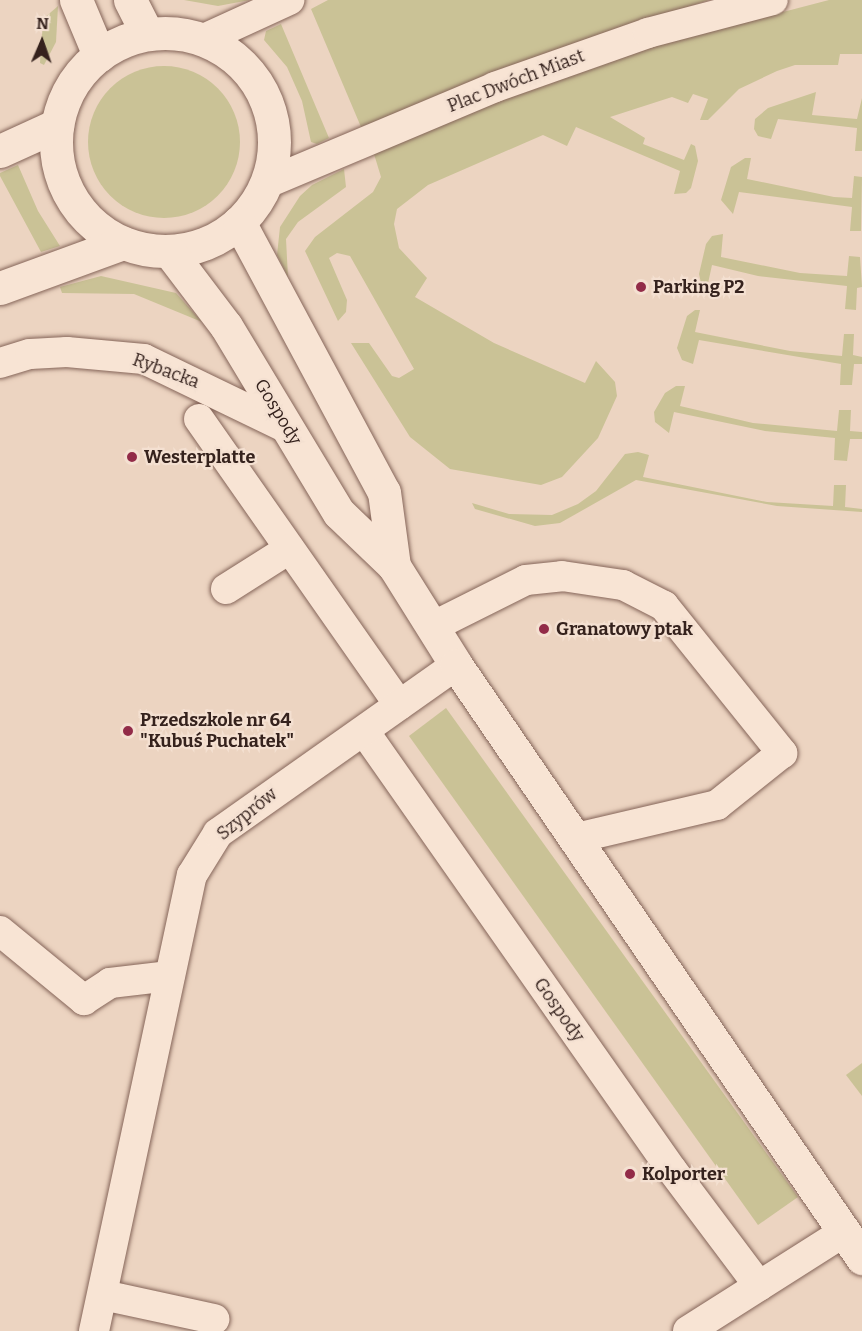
<!DOCTYPE html>
<meta charset="utf-8">
<style>
body{margin:0}
#map{position:relative;width:862px;height:1331px;overflow:hidden;background:#ecd4c1;font-family:Bitter,serif}
div>[style]{position:absolute}
.green>*{inset:0;background:#cac296}
.round{border-radius:50%}
.roads{filter:drop-shadow(0 0 2px #856559) drop-shadow(0 0 2px #856559)}
.minor>*{height:30px;margin:-15px;padding:0 15px;transform-origin:15px;border-radius:15px;background:#f8e4d4}
.tertiary>*{height:33px;margin:-16.5px;padding:0 16.5px;transform-origin:16.5px;border-radius:16.5px;background:#f8e4d4}
.tertiary>.ring{margin:-16.5px;padding:0;box-sizing:content-box;background:none;border:33px solid #f8e4d4;border-radius:50%}
.dots>*{width:16px;height:16px;translate:-50% -50%;box-sizing:border-box;border:3px solid #f4e0d1;border-radius:50%}
span{translate:-50% -50%;white-space:nowrap;text-align:center;line-height:1.15;-webkit-text-stroke:4.5px #f4e0d1;paint-order:stroke}
.street-label{font-size:18px;color:#35221d}
.poi-label{font-size:18px;color:#35221d;font-weight:700}
.left{translate:0 -50%;text-align:left}
.north{position:absolute;left:12px;top:12px;width:60px;height:60px;-webkit-text-stroke:4px #f4e0d1;paint-order:stroke;rotate:2deg;font-size:16px;font-weight:700;line-height:24px;text-align:center;color:#35221d}
.north::after{content:'';display:block;margin:auto;width:21px;height:27px;background:#35221d;clip-path:polygon(50% 0,100% 100%,50% 72%,0 100%)}
</style>
<div id="map">
<div class="green">
<div style="clip-path:polygon(184px 0,250px 0,218px 6px)"></div>
<div style="clip-path:polygon(328px 0,709px 0,552px 51px,361px 127px,311px 9px)"></div>
<div style="clip-path:polygon(829px 0,862px 0,862px 54px,840px 54px,838px 65px,795px 65px,777px 71px,739px 89px,708px 120px,700px 120px,708px 99px,693px 94px,688px 103px,672px 97px,610px 117px,645px 138px,643px 144px,684px 160px,691px 144px,695px 146px,698px 161px,691px 188px,686px 193px,674px 194px,680px 171px,576px 127px,567px 146px,543px 135px,428px 185px,397px 209px,394px 224px,399px 248px,427px 278px,415px 297px,494px 343px,585px 383px,596px 361px,615px 382px,617px 396px,598px 438px,562px 477px,541px 485px,450px 469px,410px 437px,351px 343px,369px 343px,392px 376px,399px 378px,414px 369px,350px 256px,337px 253px,329px 258px,347px 300px,346px 312px,338px 321px,305px 251px,315px 237px,373px 192px,381px 177px,374px 154px,489px 104px,664px 43px)"></div>
<div style="clip-path:polygon(58px 6px,56px 42px,44px 65px,40px 63px,43px 19px)"></div>
<div style="clip-path:polygon(281px 24px,329px 138px,317px 144px,311px 142px,302px 101px,287px 67px,264px 40px,266px 31px)"></div>
<div class="round" style="left:88px;top:66px;width:152px;height:152px"></div>
<div style="clip-path:polygon(816px 92px,812px 115px,857px 119px,862px 98px,862px 151px,855px 151px,857px 128px,778px 119px,771px 139px,758px 136px,754px 129px,755px 119px,768px 108px)"></div>
<div style="clip-path:polygon(745px 158px,751px 158px,747px 179px,834px 197px,852px 198px,854px 176px,862px 177px,861px 231px,850px 231px,852px 207px,739px 192px,733px 214px,721px 200px,731px 167px)"></div>
<div style="clip-path:polygon(18px 165px,38px 211px,60px 246px,41px 252px,0 176px,0 173px)"></div>
<div style="clip-path:polygon(344px 169px,346px 187px,298px 222px,286px 239px,288px 277px,277px 255px,280px 227px,300px 196px,312px 185px)"></div>
<div style="clip-path:polygon(723px 234px,721px 257px,800px 273px,847px 276px,849px 256px,860px 257px,862px 287px,857px 288px,856px 310px,845px 309px,847px 286px,758px 276px,712px 265px,707px 288px,701px 283px,699px 274px,706px 244px,712px 236px)"></div>
<div style="clip-path:polygon(101px 276px,176px 293px,202px 322px,134px 294px,62px 293px,60px 287px)"></div>
<div style="clip-path:polygon(695px 310px,700px 310px,695px 332px,790px 351px,842px 356px,844px 334px,854px 334px,853px 355px,862px 357px,862px 364px,854px 364px,852px 385px,840px 385px,841px 364px,699px 340px,693px 364px,682px 360px,677px 348px,687px 316px)"></div>
<div style="clip-path:polygon(676px 386px,685px 386px,680px 406px,753px 423px,837px 431px,839px 410px,851px 410px,850px 431px,862px 432px,862px 439px,850px 439px,847px 461px,834px 460px,835px 438px,765px 431px,674px 412px,669px 433px,655px 422px,654px 412px,665px 393px)"></div>
<div style="clip-path:polygon(638px 452px,649px 455px,643px 477px,767px 502px,833px 506px,834px 485px,846px 485px,845px 507px,862px 509px,862px 512px,777px 506px,636px 480px,560px 523px,535px 526px,475px 509px,472px 503px,509px 514px,552px 515px,578px 504px,596px 491px,625px 454px)"></div>
<div style="clip-path:polygon(446px 708px,798px 1197px,758px 1225px,409px 736px)"></div>
<div style="clip-path:polygon(862px 1063px,862px 1096px,846px 1075px)"></div>
</div>
<div class="roads">
<div class="minor">
<div style="left:204px;top:39px;width:94px;rotate:-24.6deg"></div>
<div style="left:267px;top:183px;width:247px;rotate:-22.8deg"></div>
<div style="left:495px;top:87px;width:162px;rotate:-19.4deg"></div>
<div style="left:648px;top:33px;width:129px;rotate:-14.8deg"></div>
<div style="left:0;top:363px;width:31px;rotate:-17deg"></div>
<div style="left:30px;top:354px;width:37px;rotate:-3deg"></div>
<div style="left:67px;top:352px;width:77px;rotate:5.2deg"></div>
<div style="left:144px;top:359px;width:159px;rotate:25.8deg"></div>
<div style="left:199px;top:419px;width:349px;rotate:55deg"></div>
<div style="left:226px;top:589px;width:75px;rotate:-32.4deg"></div>
<div style="left:432px;top:627px;width:105px;rotate:-26.6deg"></div>
<div style="left:526px;top:580px;width:36px;rotate:-6deg"></div>
<div style="left:562px;top:576px;width:62px;rotate:8.4deg"></div>
<div style="left:623px;top:585px;width:46px;rotate:27.1deg"></div>
<div style="left:664px;top:606px;width:189px;rotate:51.2deg"></div>
<div style="left:782px;top:753px;width:83px;rotate:141.3deg"></div>
<div style="left:717px;top:805px;width:145px;rotate:166.8deg"></div>
<div style="left:364px;top:731px;width:536px;rotate:54.95deg"></div>
<div style="left:672px;top:1170px;width:145px;rotate:53.1deg"></div>
<div style="left:0;top:931px;width:109px;rotate:39.4deg"></div>
<div style="left:84px;top:1000px;width:31px;rotate:-33deg"></div>
<div style="left:110px;top:983px;width:60px;rotate:-6.7deg"></div>
<div style="left:103px;top:1295px;width:114px;rotate:12.2deg"></div>
<div style="left:94px;top:1331px;width:466px;rotate:-77.9deg"></div>
<div style="left:192px;top:875px;width:49px;rotate:-58.2deg"></div>
<div style="left:218px;top:833px;width:291px;rotate:-35.2deg"></div>
<div style="left:688px;top:1331px;width:185px;rotate:-32.4deg"></div>
</div>
<div class="tertiary">
<div style="left:76px;top:0;width:60px;rotate:67.3deg"></div>
<div style="left:130px;top:0;width:37px;rotate:63deg"></div>
<div class="ring" style="left:56px;top:33px;width:185px;height:185px"></div>
<div style="left:0;top:151px;width:63px;rotate:-24.5deg"></div>
<div style="left:239px;top:222px;width:306px;rotate:61.8deg"></div>
<div style="left:384px;top:492px;width:75px;rotate:82.3deg"></div>
<div style="left:169px;top:251px;width:94px;rotate:52.8deg"></div>
<div style="left:226px;top:326px;width:218px;rotate:58.9deg"></div>
<div style="left:339px;top:513px;width:76px;rotate:43.9deg"></div>
<div style="left:394px;top:566px;width:117px;rotate:57.9deg"></div>
<div style="left:456px;top:665px;width:719px;rotate:55.6deg"></div>
<div style="left:0;top:288px;width:131px;rotate:-20.1deg"></div>
</div>
</div>
<div class="dots">
<div style="left:641px;top:287px;background:#922b48"></div>
<div style="left:132px;top:457px;background:#922b48"></div>
<div style="left:544px;top:629px;background:#922b48"></div>
<div style="left:128px;top:731px;background:#922b48"></div>
<div style="left:630px;top:1174px;background:#922b48"></div>
</div>
<div class="street-label">
<span style="left:516px;top:81px;rotate:-21deg">Plac Dwóch Miast</span>
<span style="left:166px;top:371px;rotate:20deg">Rybacka</span>
<span style="left:278px;top:412px;rotate:59deg">Gospody</span>
<span style="left:247px;top:814px;rotate:-39deg">Szyprów</span>
<span style="left:559px;top:1010px;rotate:55deg">Gospody</span>
</div>
<div class="poi-label">
<span class="left" style="left:653px;top:287px">Parking P2</span>
<span class="left" style="left:144px;top:457px">Westerplatte</span>
<span class="left" style="left:556px;top:629px">Granatowy ptak</span>
<span class="left" style="left:140px;top:731px">Przedszkole nr 64<br>"Kubuś Puchatek"</span>
<span class="left" style="left:642px;top:1174px">Kolporter</span>
</div>
<div class="north">N</div>
</div>
